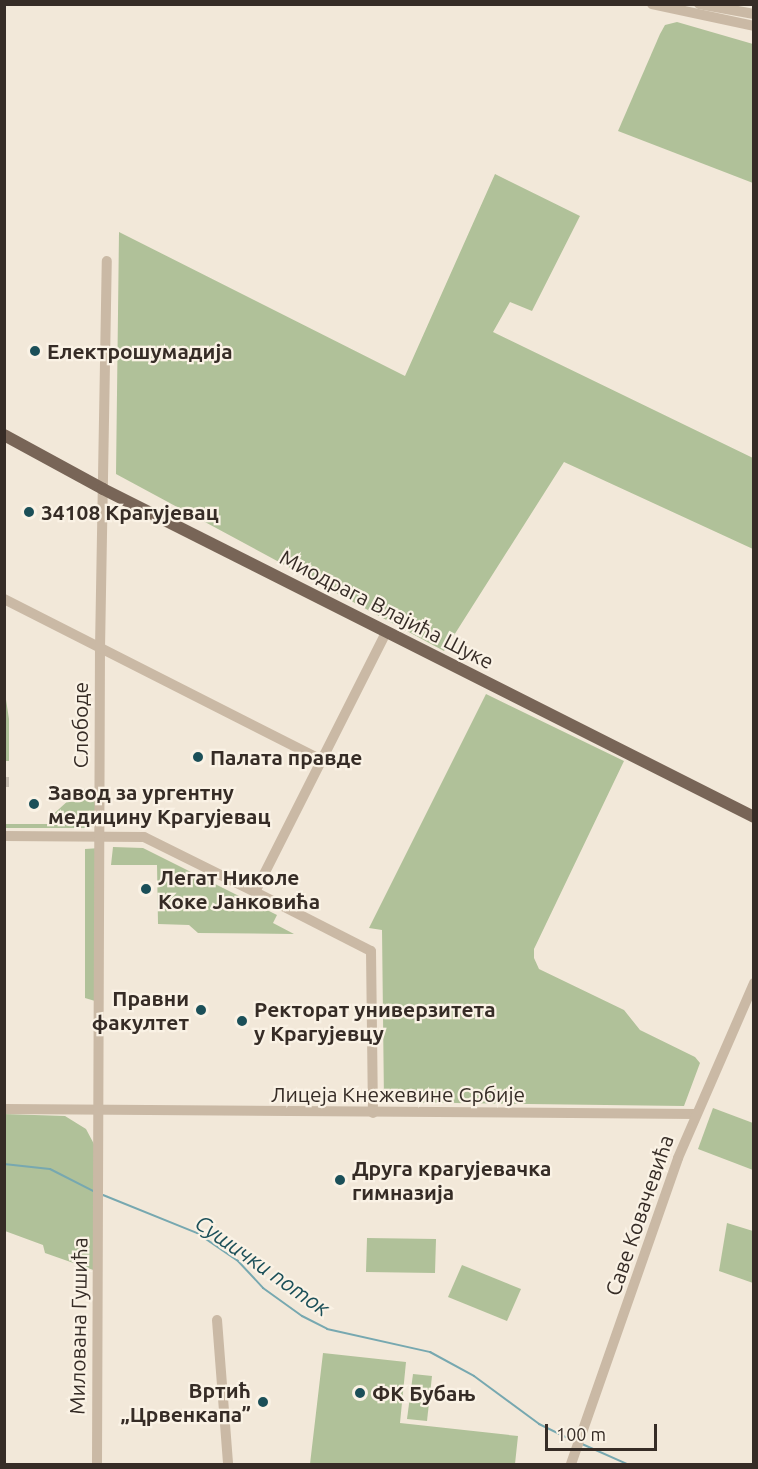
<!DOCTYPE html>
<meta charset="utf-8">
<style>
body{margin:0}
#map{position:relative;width:758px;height:1469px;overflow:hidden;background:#f2e8d9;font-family:Ubuntu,sans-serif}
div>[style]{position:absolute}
.green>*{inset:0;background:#b0c199}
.stream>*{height:2px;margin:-1px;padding:0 1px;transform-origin:1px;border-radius:1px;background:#77a8b0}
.minor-tunnel>*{height:10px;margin-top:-5px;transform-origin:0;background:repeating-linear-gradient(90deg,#ccc2b5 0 10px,transparent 0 15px)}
.minor>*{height:10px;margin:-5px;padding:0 5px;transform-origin:5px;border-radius:5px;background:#cab9a5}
.major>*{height:12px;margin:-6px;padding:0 6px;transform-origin:6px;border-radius:6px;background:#786557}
.dots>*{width:16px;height:16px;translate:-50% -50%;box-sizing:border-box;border:3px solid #faf2e5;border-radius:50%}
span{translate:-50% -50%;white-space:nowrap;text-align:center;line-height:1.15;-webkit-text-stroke:4.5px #faf2e5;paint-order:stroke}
.poi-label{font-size:21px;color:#362c26;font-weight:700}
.left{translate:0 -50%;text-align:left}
.right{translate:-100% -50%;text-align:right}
.street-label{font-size:21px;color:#362c26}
.water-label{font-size:22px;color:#1b4f58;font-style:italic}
.frame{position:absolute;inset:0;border:6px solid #362c26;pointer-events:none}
.scale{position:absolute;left:545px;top:1424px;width:112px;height:27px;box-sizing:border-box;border:3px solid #362c26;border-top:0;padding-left:8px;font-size:18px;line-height:21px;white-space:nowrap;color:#362c26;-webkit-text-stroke:4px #faf2e5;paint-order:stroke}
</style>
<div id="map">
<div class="green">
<div style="clip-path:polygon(677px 22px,753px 44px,753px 183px,618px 131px,660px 34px,665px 25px)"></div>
<div style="clip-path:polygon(495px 174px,580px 216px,532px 311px,510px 302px,493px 332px,753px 458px,753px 549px,564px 462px,444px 651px,116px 474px,119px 232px,405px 376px)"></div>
<div style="clip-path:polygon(5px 693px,9px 719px,9px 761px,5px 761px)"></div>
<div style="clip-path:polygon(486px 694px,624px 761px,534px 949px,534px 958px,539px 969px,624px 1010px,640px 1030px,695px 1057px,700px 1063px,684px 1106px,384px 1102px,382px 930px,369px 928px)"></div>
<div style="clip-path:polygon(81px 789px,96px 789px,96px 823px,90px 828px,5px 828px,5px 824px,48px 824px,48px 819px)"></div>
<div style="clip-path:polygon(113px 847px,143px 848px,277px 915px,273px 923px,294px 934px,198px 933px,189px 925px,158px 924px,157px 865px,111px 865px)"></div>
<div style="clip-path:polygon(100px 848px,95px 1001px,85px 998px,85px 849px)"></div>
<div style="clip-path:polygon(713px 1108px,753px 1123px,753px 1170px,698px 1149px)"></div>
<div style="clip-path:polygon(4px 1114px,65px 1116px,86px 1129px,95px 1146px,99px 1272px,45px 1253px,43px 1245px,5px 1231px)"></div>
<div style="clip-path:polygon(727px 1223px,753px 1231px,753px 1283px,719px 1271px)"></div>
<div style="clip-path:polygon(367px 1238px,436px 1239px,435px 1273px,366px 1272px)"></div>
<div style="clip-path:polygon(462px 1265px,521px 1289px,507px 1321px,448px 1297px)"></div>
<div style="clip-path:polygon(323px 1353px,406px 1362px,400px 1423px,518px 1436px,515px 1464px,310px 1464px)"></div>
<div style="clip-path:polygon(413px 1374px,432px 1376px,427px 1421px,407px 1419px)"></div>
</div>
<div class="stream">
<div style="left:4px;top:1164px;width:46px;rotate:6.2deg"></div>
<div style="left:50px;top:1169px;width:51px;rotate:27.1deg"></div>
<div style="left:103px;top:1195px;width:101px;rotate:22deg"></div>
<div style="left:197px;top:1233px;width:50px;rotate:34.3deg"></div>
<div style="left:238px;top:1261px;width:37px;rotate:47deg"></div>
<div style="left:263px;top:1288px;width:48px;rotate:35.7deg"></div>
<div style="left:302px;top:1316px;width:28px;rotate:27deg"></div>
<div style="left:327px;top:1329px;width:106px;rotate:12.6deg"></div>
<div style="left:430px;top:1352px;width:50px;rotate:28.6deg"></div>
<div style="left:474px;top:1376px;width:81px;rotate:36.4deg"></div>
<div style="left:539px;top:1424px;width:39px;rotate:26deg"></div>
<div style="left:582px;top:1444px;width:49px;rotate:24deg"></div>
</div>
<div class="minor-tunnel">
<div style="left:4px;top:782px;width:5px"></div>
</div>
<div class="minor">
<div style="left:652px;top:4px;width:104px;rotate:12.2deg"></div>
<div style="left:699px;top:4px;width:56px;rotate:10.3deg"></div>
<div style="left:4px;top:599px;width:356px;rotate:26.9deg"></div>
<div style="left:4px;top:836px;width:140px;rotate:0.4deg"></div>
<div style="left:144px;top:837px;width:124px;rotate:26.4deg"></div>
<div style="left:255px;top:892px;width:292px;rotate:-63.2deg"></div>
<div style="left:255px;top:892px;width:130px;rotate:27deg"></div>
<div style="left:371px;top:951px;width:162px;rotate:89.3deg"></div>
<div style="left:4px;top:1109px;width:692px;rotate:0.41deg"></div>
<div style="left:217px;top:1320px;width:144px;rotate:85.6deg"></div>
<div style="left:97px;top:1464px;width:815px;rotate:-89.79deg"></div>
<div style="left:100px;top:649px;width:388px;rotate:-89deg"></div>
<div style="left:571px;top:1464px;width:324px;rotate:-70.7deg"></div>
<div style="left:678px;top:1158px;width:191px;rotate:-66.5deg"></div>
</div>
<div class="major">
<div style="left:4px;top:435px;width:113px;rotate:28.6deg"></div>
<div style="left:103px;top:489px;width:729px;rotate:26.74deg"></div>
</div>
<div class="dots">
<div style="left:35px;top:351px;background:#1b4f58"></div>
<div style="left:29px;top:512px;background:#1b4f58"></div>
<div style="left:198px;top:757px;background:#1b4f58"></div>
<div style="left:34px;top:804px;background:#1b4f58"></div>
<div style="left:146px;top:889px;background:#1b4f58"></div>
<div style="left:201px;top:1010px;background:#1b4f58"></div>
<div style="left:242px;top:1021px;background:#1b4f58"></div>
<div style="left:340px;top:1180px;background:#1b4f58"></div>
<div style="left:360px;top:1393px;background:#1b4f58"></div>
<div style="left:263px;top:1402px;background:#1b4f58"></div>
</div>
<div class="poi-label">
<span class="left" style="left:47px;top:351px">Електрошумадија</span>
<span class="left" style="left:41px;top:512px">34108 Крагујевац</span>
<span class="left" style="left:210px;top:757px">Палата правде</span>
<span class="left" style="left:48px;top:804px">Завод за ургентну<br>медицину Крагујевац</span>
<span class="left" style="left:158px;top:889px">Легат Николе<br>Коке Јанковића</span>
<span class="right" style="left:189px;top:1010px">Правни<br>факултет</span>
<span class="left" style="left:254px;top:1021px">Ректорат универзитета<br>у Крагујевцу</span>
<span class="left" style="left:352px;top:1180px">Друга крагујевачка<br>гимназија</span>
<span class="right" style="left:251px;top:1402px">Вртић<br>„Црвенкапа”</span>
<span class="left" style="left:372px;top:1393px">ФК Бубањ</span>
</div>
<div class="street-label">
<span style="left:387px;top:609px;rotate:27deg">Миодрага Влајића Шуке</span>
<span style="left:80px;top:725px;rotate:-90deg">Слободе</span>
<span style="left:398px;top:1094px">Лицеја Кнежевине Србије</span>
<span style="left:639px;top:1215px;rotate:-71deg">Саве Ковачевића</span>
<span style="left:78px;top:1326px;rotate:-89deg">Милована Гушића</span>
</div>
<div class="water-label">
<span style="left:263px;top:1265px;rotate:35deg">Сушички поток</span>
</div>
<div class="frame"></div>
<div class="scale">100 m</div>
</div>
